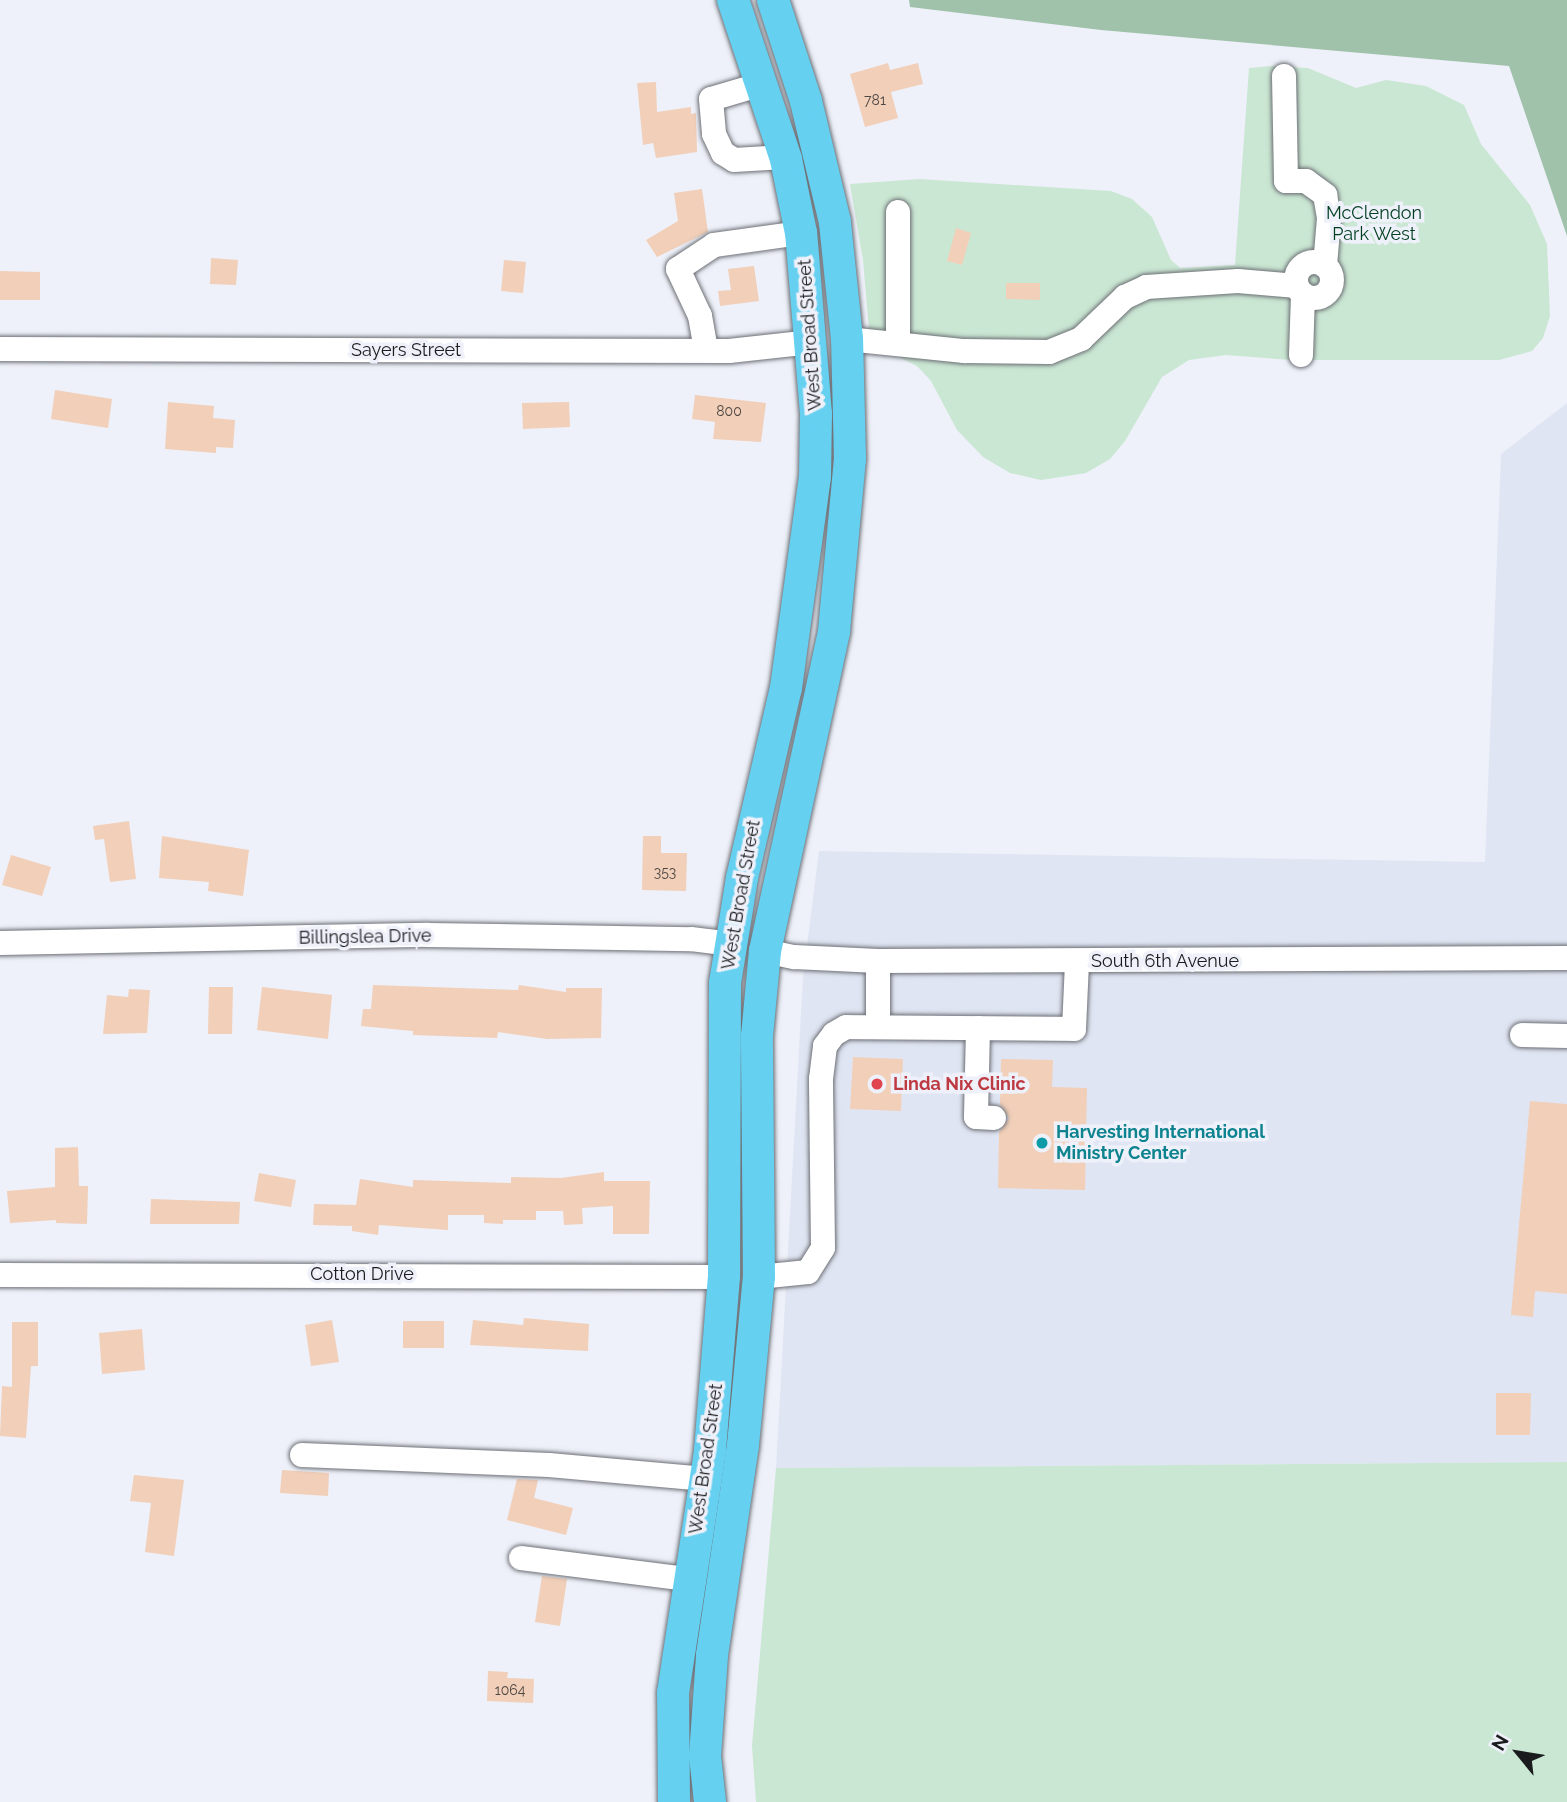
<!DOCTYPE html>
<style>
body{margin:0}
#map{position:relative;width:1567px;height:1802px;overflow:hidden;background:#eef1f9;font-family:Raleway,sans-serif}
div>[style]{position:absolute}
.built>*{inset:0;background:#e0e5f3}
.green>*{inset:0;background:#cae7d3}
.forest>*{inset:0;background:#a0c2ab}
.building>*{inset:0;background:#f1cfb9}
.roads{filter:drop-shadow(0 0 2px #6d7076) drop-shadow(0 0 2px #6d7076)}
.minor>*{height:24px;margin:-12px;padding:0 12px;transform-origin:12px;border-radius:12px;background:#fff}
.minor>.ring{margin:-12px;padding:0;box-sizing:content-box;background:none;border:24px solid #fff;border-radius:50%}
.major>*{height:32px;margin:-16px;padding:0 16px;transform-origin:16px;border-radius:16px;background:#66d0f1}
.dots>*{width:19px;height:19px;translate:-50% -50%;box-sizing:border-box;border:4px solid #eef1f9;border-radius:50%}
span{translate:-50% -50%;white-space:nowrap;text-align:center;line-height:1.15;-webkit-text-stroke:7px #eef1f9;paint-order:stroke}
.number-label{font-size:14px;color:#504844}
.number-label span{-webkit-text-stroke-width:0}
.park-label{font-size:18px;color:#003e20}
.street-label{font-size:18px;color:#1a1b1d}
.health-label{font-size:18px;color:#be3a42;font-weight:700}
.left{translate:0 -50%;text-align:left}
.culture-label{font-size:18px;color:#0d838f;font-weight:700}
.north{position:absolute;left:1483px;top:1718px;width:70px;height:70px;-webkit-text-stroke:5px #eef1f9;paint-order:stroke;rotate:300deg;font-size:19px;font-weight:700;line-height:28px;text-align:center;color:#1a1b1d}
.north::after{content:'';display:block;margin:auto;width:24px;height:32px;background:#1a1b1d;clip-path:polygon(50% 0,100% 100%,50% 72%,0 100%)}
</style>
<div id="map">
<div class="built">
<div style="clip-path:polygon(1567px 403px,1567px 1462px,776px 1468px,803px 977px,819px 851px,1485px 862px,1501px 454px)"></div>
</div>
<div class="green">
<div style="clip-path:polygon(1271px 66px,1308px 68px,1356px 88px,1386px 80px,1426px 86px,1464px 105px,1481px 144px,1530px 205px,1547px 244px,1550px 316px,1543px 338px,1532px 351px,1499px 360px,1291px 360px,1226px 355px,1189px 360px,1162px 377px,1125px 441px,1110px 459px,1086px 473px,1041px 480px,1010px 473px,983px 457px,957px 430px,931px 381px,917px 366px,897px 356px,871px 353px,863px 260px,850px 184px,919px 179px,1111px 191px,1132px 199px,1152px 217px,1171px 260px,1180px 268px,1235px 265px,1249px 68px)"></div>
<div style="clip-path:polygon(1567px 1462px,1567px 1802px,756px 1802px,752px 1746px,776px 1468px)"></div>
</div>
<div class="forest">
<div style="clip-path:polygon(909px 0,1567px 0,1567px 236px,1509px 66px,1101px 30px,910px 7px)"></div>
</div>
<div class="building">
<div style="clip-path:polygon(888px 63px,890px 70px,918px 63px,923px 84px,891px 92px,898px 118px,865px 127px,850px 74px)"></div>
<div style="clip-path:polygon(656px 82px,657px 112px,691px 107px,691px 114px,696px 113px,697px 152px,656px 158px,653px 143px,643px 145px,637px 83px)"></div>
<div style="clip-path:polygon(702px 189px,708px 232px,657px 257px,646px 240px,678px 221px,674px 193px)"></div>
<div style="clip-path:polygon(956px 228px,971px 233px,962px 265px,947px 261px)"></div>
<div style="clip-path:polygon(211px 258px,238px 260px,236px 285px,210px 284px)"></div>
<div style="clip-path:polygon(504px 260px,526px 262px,523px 293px,501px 291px)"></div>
<div style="clip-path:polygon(754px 266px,759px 301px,720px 306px,718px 291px,731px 290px,728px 269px)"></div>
<div style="clip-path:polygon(0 271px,40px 272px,40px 300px,0 300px)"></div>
<div style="clip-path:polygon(1006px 283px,1040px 283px,1040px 300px,1006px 299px)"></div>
<div style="clip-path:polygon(55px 390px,112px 399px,108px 428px,51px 419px)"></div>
<div style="clip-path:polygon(695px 395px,766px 403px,761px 442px,713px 439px,715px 422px,692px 419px)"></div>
<div style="clip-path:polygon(168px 402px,214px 406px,213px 418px,235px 420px,233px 448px,216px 447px,216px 453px,165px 449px)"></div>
<div style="clip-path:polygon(569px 402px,570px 427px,523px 429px,522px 403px)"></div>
<div style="clip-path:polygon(129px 821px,136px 879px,110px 882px,104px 839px,95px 840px,93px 826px)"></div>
<div style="clip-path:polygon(162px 836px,249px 850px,243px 896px,208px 891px,209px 882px,159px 878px)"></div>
<div style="clip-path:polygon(643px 836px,661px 836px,661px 853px,687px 853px,686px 891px,642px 890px)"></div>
<div style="clip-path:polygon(11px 855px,51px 867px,42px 896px,2px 885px)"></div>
<div style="clip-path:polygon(373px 985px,518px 990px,519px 985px,566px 992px,566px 988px,602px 988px,601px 1038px,547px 1039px,498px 1032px,497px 1038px,413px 1035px,413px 1031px,361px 1026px,363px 1009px,371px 1009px)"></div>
<div style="clip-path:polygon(209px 987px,233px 987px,232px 1034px,208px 1034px)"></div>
<div style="clip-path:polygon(262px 987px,332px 995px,328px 1039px,257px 1030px)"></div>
<div style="clip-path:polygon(129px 989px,150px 990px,147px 1033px,103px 1034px,107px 995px,128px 997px)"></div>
<div style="clip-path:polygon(853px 1057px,903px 1059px,901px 1111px,850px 1109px)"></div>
<div style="clip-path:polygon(1001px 1059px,1053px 1060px,1052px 1087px,1087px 1088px,1085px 1190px,998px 1188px,999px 1132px,1009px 1118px,1000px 1105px)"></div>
<div style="clip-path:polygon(1530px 1101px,1567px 1104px,1567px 1294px,1535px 1291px,1533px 1317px,1511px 1315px)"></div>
<div style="clip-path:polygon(78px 1147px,79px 1186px,88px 1186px,87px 1224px,56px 1223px,56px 1220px,10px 1223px,7px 1191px,55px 1187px,55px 1148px)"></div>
<div style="clip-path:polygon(604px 1172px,604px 1181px,650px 1181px,649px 1234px,613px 1234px,613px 1206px,582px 1208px,583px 1224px,564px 1225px,563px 1211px,536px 1211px,536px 1220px,503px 1220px,503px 1224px,484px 1223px,484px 1215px,448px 1215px,448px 1230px,379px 1225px,378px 1235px,352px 1231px,352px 1226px,313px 1225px,314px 1204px,356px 1205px,360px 1179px,413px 1187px,413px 1180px,511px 1183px,511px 1177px,561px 1178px)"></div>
<div style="clip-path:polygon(259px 1173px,296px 1180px,291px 1207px,254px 1201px)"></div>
<div style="clip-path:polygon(151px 1199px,240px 1202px,239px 1224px,150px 1224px)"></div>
<div style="clip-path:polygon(524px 1318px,589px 1324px,588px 1351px,470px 1345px,473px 1320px,523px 1325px)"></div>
<div style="clip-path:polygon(332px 1320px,339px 1362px,311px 1366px,305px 1325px)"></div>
<div style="clip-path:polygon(403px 1321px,444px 1321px,444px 1348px,403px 1348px)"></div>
<div style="clip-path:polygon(12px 1322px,38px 1322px,38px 1366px,31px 1366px,26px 1438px,0 1436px,2px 1386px,12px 1387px)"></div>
<div style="clip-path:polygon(142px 1329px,145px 1370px,102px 1374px,99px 1333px)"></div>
<div style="clip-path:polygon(1496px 1393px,1531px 1393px,1530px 1435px,1496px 1435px)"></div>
<div style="clip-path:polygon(282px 1470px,329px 1473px,328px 1496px,280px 1493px)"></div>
<div style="clip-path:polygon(134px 1475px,184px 1480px,174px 1556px,145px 1552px,151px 1503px,130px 1501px)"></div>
<div style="clip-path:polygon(517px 1479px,538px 1480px,534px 1498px,573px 1508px,566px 1535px,507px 1520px)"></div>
<div style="clip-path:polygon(542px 1576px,567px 1579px,560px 1626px,535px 1622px)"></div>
<div style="clip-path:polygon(488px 1671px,508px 1672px,507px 1678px,534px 1679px,533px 1703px,487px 1701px)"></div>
</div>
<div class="roads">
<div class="minor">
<div style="left:1284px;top:76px;width:105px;rotate:88.9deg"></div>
<div style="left:1286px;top:181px;width:20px"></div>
<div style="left:1306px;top:181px;width:24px;rotate:36deg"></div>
<div style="left:1325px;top:195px;width:23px;rotate:80deg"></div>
<div style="left:1329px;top:218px;width:48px;rotate:94.8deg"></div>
<div style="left:762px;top:84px;width:53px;rotate:163.6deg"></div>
<div style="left:711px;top:99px;width:35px;rotate:85deg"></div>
<div style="left:714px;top:134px;width:21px;rotate:65deg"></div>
<div style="left:723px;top:153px;width:13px;rotate:32deg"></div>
<div style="left:734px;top:160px;width:51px;rotate:-3.4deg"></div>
<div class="ring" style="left:1296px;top:262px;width:12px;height:12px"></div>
<div style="left:847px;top:339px;width:118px;rotate:5.9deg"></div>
<div style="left:964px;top:351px;width:85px;rotate:0.7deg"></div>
<div style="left:1049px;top:352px;width:35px;rotate:-22deg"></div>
<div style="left:1081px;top:339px;width:61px;rotate:-43.7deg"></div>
<div style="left:1125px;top:297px;width:23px;rotate:-25deg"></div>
<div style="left:1146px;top:287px;width:92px;rotate:-3.7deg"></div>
<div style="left:1238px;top:281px;width:59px;rotate:4.8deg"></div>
<div style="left:898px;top:343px;width:131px;rotate:-90deg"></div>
<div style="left:0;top:349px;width:729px;rotate:0.16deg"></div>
<div style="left:729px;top:351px;width:83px;rotate:-6.2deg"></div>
<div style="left:706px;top:350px;width:35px;rotate:-100deg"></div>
<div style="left:700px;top:316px;width:52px;rotate:-115.1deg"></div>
<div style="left:678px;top:269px;width:43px;rotate:-33.7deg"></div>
<div style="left:714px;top:245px;width:88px;rotate:-7.9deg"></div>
<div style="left:1301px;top:355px;width:61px;rotate:-88.1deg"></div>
<div style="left:0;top:943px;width:428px;rotate:-1.1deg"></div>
<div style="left:428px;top:935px;width:263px;rotate:0.9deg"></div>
<div style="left:691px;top:939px;width:39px;rotate:7deg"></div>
<div style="left:765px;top:951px;width:30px;rotate:12deg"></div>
<div style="left:794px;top:957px;width:84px;rotate:2.7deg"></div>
<div style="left:878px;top:961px;width:689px;rotate:-0.25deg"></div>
<div style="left:878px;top:961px;width:66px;rotate:90deg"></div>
<div style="left:978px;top:1028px;width:89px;rotate:91.3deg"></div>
<div style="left:976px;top:1117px;width:18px;rotate:3deg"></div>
<div style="left:1522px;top:1035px;width:45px;rotate:1.3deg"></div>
<div style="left:0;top:1275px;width:724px;rotate:0.16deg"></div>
<div style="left:759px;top:1277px;width:49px;rotate:-5.8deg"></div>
<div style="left:808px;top:1272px;width:28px;rotate:-58deg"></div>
<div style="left:823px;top:1248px;width:169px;rotate:-90.7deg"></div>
<div style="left:821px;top:1079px;width:33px;rotate:-83deg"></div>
<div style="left:825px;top:1046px;width:15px;rotate:-53deg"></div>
<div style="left:834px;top:1034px;width:14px;rotate:-30deg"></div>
<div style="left:846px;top:1027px;width:228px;rotate:0.5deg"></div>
<div style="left:1074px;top:1029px;width:67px;rotate:-87.4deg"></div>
<div style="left:302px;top:1455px;width:247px;rotate:2.3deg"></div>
<div style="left:549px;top:1465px;width:157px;rotate:5.1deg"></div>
<div style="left:521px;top:1558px;width:168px;rotate:7.2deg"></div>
</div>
<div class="major">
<div style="left:674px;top:1802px;width:109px;rotate:-90.5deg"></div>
<div style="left:673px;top:1693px;width:246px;rotate:-81.3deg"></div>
<div style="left:710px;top:1450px;width:174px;rotate:-85.4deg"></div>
<div style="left:724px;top:1277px;width:294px;rotate:-89.8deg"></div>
<div style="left:725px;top:983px;width:106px;rotate:-80.8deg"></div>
<div style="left:742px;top:878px;width:195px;rotate:-77deg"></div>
<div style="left:786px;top:688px;width:213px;rotate:-82.2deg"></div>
<div style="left:815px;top:477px;width:63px;rotate:-89.1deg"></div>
<div style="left:816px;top:414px;width:182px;rotate:-94.7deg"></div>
<div style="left:801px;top:233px;width:76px;rotate:-101.5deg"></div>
<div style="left:786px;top:159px;width:168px;rotate:-108.4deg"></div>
<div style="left:710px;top:1802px;width:46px;rotate:-96.2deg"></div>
<div style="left:705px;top:1756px;width:101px;rotate:-86deg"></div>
<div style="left:712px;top:1655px;width:212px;rotate:-81.6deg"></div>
<div style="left:743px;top:1445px;width:169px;rotate:-84.6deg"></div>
<div style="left:759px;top:1277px;width:241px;rotate:-90.5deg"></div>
<div style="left:757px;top:1036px;width:85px;rotate:-84.6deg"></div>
<div style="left:765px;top:951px;width:327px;rotate:-77.8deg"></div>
<div style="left:834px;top:631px;width:173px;rotate:-84.7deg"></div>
<div style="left:850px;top:459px;width:120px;rotate:-91.4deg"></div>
<div style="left:847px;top:339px;width:118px;rotate:-95.9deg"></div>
<div style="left:835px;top:222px;width:124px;rotate:-103.5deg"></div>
<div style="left:806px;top:101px;width:106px;rotate:-108.1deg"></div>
</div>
</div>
<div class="dots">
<div style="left:877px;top:1084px;background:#e0444e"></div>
<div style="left:1042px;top:1143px;background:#0f9aa8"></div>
</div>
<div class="number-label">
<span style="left:875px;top:100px">781</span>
<span style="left:729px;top:411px">800</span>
<span style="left:665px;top:872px">353</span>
<span style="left:510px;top:1690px">1064</span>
</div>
<div class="park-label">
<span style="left:1374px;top:224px">McClendon<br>Park West</span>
</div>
<div class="street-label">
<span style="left:810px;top:335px;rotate:-94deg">West Broad Street</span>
<span style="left:406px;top:350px">Sayers Street</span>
<span style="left:741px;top:895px;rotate:-80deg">West Broad Street</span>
<span style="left:365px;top:937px;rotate:-1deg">Billingslea Drive</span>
<span style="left:1165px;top:961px">South 6th Avenue</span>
<span style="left:362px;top:1274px">Cotton Drive</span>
<span style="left:706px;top:1459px;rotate:-82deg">West Broad Street</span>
</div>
<div class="health-label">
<span class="left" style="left:893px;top:1084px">Linda Nix Clinic</span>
</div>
<div class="culture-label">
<span class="left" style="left:1056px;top:1143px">Harvesting International<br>Ministry Center</span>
</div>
<div class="north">N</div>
</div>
